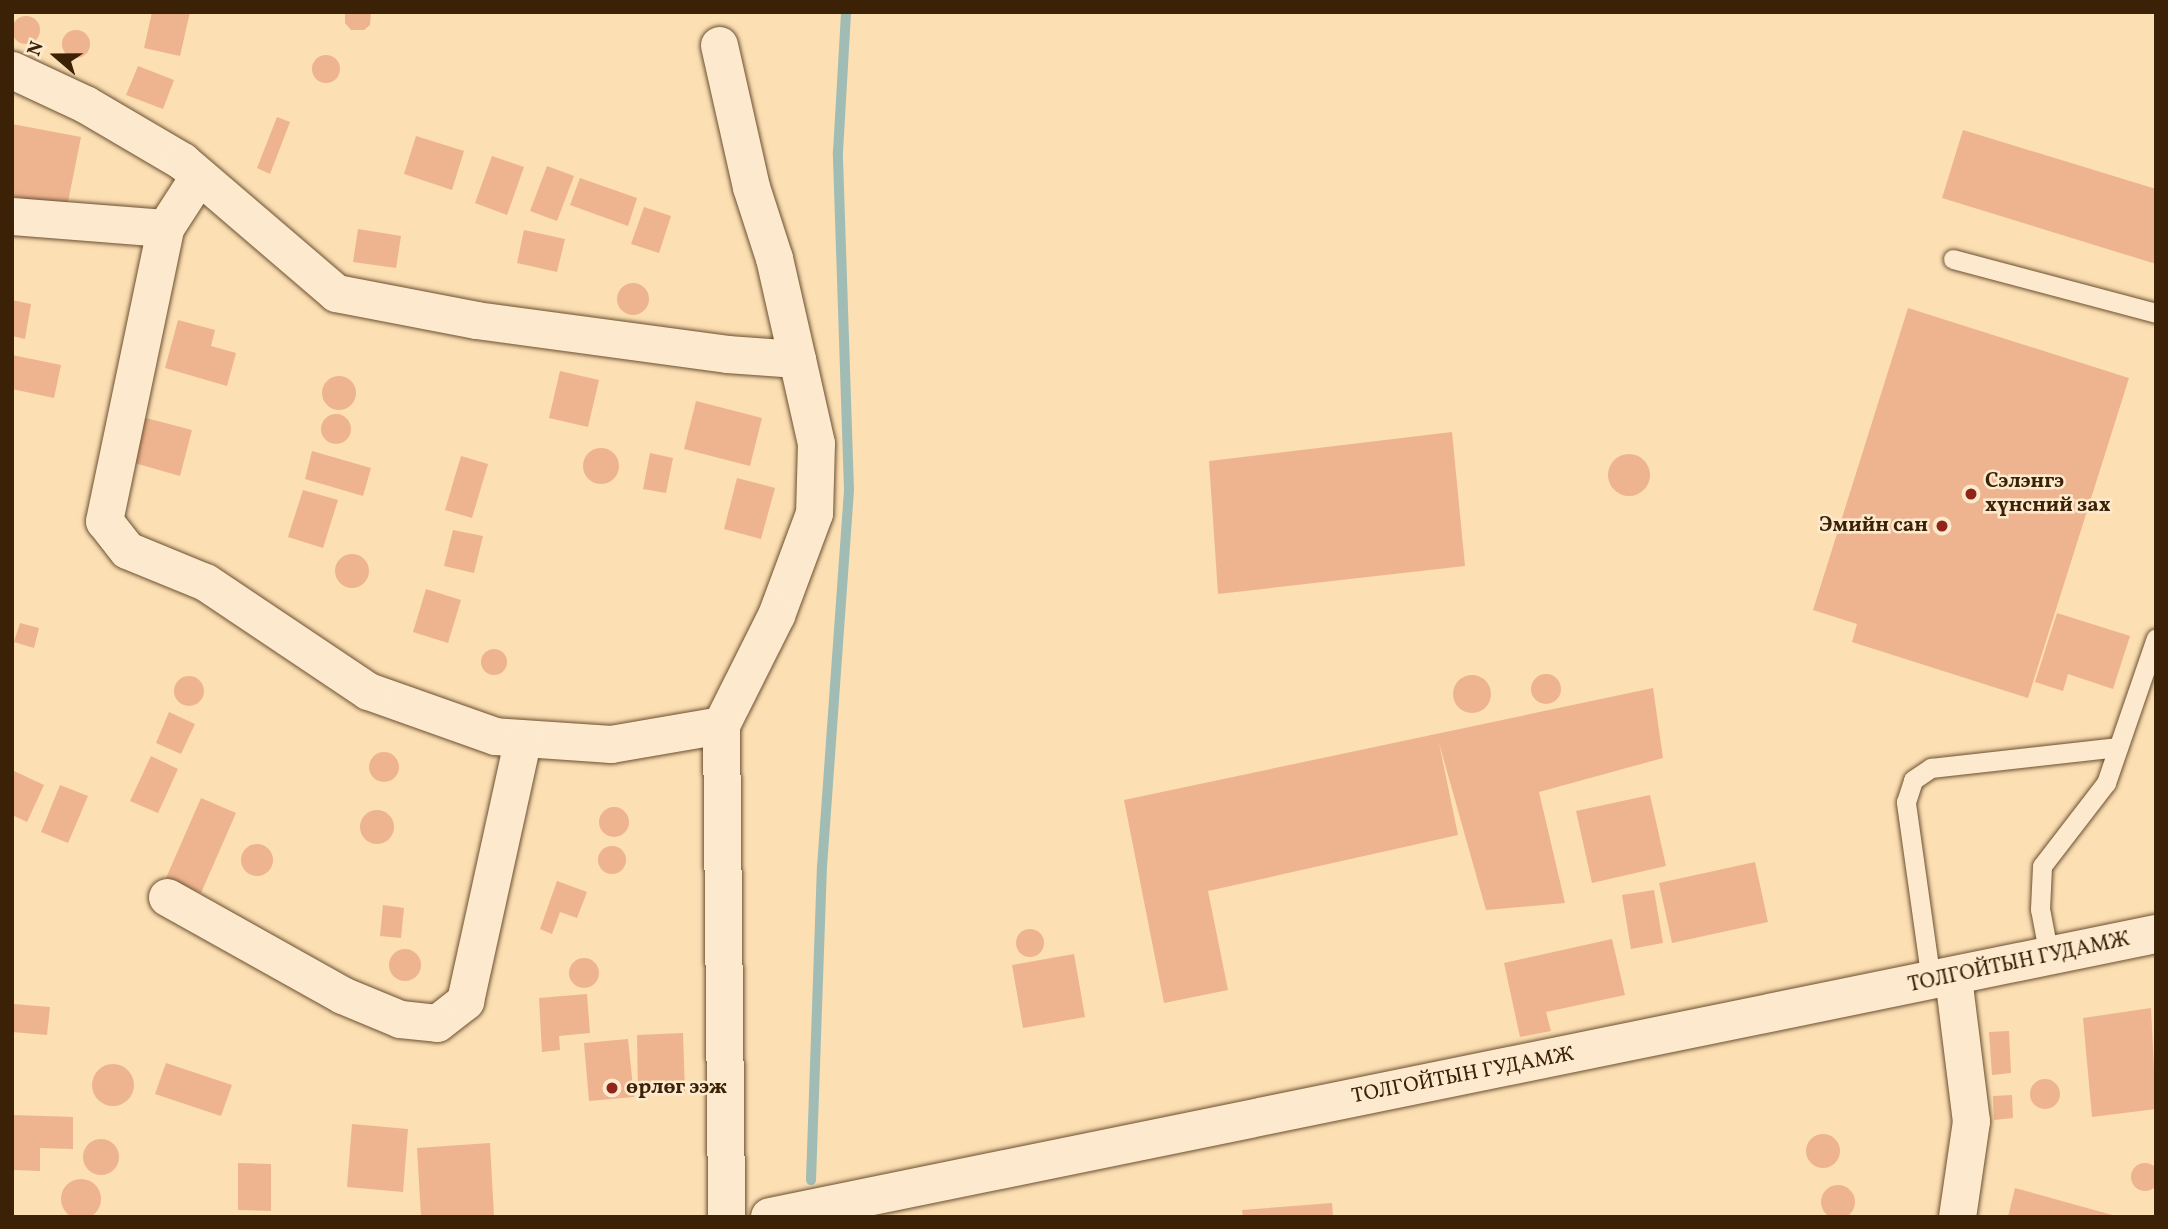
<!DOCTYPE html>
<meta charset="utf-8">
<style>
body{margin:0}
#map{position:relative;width:2168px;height:1229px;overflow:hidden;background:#fcdfb3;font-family:Vollkorn,serif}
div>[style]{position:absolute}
.stream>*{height:10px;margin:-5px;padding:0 5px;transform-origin:5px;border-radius:5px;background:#a0bcb4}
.building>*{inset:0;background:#eeb48f}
.round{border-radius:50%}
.roads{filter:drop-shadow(0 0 2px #6b5030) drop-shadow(0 0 2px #6b5030)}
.service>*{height:19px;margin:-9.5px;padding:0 9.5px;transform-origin:9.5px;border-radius:9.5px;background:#fdeace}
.minor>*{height:37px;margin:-18.5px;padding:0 18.5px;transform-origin:18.5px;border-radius:18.5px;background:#fdeace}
.secondary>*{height:38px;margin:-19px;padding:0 19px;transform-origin:19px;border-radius:19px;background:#fdeace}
.dots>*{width:19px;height:19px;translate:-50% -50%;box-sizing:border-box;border:4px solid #fdeace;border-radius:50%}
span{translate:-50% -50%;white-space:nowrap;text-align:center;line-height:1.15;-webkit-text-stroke:5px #fdeace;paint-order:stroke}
.poi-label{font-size:21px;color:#3b2105;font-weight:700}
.left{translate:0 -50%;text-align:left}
.right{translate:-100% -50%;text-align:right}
.street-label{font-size:21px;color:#3b2105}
.frame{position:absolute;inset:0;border:14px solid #3b2105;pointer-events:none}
.north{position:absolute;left:21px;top:21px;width:70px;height:70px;-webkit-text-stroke:5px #fdeace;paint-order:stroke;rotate:290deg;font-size:19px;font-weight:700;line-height:28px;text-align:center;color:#3b2105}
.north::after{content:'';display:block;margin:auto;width:24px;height:32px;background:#3b2105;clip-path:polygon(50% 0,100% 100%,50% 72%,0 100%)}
</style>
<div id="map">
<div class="stream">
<div style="left:811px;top:1180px;width:313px;rotate:-88deg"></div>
<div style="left:822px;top:867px;width:378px;rotate:-85.9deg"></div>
<div style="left:849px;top:490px;width:338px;rotate:-91.9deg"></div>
<div style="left:838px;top:152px;width:140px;rotate:-86.7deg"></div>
</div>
<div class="building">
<div style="clip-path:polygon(152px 12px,190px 12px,180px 56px,144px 48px)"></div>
<div style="clip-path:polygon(371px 12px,370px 25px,364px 30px,351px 30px,345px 23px,345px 12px)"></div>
<div class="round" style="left:12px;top:16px;width:28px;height:28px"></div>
<div class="round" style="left:62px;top:30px;width:28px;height:28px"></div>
<div class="round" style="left:312px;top:55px;width:28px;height:28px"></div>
<div style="clip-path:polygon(138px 66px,174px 80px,163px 109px,126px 95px)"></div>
<div style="clip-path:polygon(277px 117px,290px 122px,270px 174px,257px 168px)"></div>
<div style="clip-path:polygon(12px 124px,81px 137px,67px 207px,12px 196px)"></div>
<div style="clip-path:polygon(1963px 130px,2156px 189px,2156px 264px,1942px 198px)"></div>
<div style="clip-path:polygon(416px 136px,464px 151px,452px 190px,404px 174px)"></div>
<div style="clip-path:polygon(492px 156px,524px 167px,507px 215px,475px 203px)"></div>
<div style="clip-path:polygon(547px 166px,574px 176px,557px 221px,530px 211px)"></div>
<div style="clip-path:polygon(580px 178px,637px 198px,628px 226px,570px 205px)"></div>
<div style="clip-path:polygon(644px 207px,671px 216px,659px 253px,631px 244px)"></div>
<div style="clip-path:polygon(358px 229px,401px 236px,396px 268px,353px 262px)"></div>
<div style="clip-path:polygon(524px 230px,565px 239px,557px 272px,517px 263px)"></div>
<div class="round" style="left:617px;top:283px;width:32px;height:32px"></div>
<div style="clip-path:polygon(12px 300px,31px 304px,25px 339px,12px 336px)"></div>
<div style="clip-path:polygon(1908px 308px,2129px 378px,2028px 698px,1852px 642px,1857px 624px,1813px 610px)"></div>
<div style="clip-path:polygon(178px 320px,215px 330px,211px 346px,236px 353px,227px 386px,165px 368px)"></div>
<div style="clip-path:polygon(12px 355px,61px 365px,54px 398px,12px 389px)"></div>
<div style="clip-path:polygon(560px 371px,599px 380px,588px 427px,549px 418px)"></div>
<div class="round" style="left:322px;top:376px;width:34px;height:34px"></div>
<div style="clip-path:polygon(696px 401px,762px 418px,750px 466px,684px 449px)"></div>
<div class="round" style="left:321px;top:414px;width:30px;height:30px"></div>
<div style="clip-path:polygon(142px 417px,192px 430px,180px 476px,131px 462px)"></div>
<div style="clip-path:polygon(1452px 432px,1465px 566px,1218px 594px,1209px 461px)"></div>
<div class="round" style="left:583px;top:448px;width:36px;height:36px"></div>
<div style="clip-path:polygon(312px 451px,371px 468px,363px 496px,305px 479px)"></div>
<div style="clip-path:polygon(650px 453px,673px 458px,666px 493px,643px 489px)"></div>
<div class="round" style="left:1608px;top:454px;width:42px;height:42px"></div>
<div style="clip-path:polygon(461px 456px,488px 464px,472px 518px,445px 510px)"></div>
<div style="clip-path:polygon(737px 478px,775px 488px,761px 539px,724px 529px)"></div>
<div style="clip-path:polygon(303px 490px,338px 500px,323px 548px,288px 537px)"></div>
<div style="clip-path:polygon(453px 530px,483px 536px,474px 573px,444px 566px)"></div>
<div class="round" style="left:335px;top:554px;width:34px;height:34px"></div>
<div style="clip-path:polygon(426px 589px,461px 600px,448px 643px,413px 632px)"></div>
<div style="clip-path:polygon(2057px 613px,2130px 636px,2113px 689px,2068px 674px,2063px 691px,2035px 682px)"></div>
<div style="clip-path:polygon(20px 623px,39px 628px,34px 648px,14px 642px)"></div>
<div class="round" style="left:481px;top:649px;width:26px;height:26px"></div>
<div class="round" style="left:1531px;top:674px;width:30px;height:30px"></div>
<div class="round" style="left:1453px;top:675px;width:38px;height:38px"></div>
<div class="round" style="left:174px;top:676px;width:30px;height:30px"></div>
<div style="clip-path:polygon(1653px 688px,1663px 758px,1539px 792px,1565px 903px,1486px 910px,1439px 743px,1458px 835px,1208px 891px,1228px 990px,1164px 1003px,1124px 800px)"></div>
<div style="clip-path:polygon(169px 712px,195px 724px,181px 754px,156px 743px)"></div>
<div class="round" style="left:369px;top:752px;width:30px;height:30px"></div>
<div style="clip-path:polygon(151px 756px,178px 769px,158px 813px,130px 801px)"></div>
<div style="clip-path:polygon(12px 770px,44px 785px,27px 822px,12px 815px)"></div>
<div style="clip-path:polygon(60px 785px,88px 796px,68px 843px,41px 832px)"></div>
<div style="clip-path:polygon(1650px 795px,1666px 866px,1592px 883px,1576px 811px)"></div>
<div style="clip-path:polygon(201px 798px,236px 813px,201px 893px,166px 878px)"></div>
<div class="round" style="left:599px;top:807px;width:30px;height:30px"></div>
<div class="round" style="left:360px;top:810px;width:34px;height:34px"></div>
<div class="round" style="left:241px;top:844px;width:32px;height:32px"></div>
<div class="round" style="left:598px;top:846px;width:28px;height:28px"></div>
<div style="clip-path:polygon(1755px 862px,1768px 922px,1672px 943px,1659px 883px)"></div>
<div style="clip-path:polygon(557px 881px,587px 892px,577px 918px,560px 912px,552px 934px,540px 929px)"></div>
<div style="clip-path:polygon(1654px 890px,1663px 943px,1631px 949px,1622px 895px)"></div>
<div style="clip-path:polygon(383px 905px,404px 908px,401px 938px,380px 936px)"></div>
<div class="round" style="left:1016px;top:929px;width:28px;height:28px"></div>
<div style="clip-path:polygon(1612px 939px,1625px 995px,1546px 1012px,1551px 1031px,1520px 1037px,1504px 963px)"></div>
<div class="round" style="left:389px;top:949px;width:32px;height:32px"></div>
<div style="clip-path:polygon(1074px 954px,1085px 1017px,1023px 1028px,1012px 965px)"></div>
<div class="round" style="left:569px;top:958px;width:30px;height:30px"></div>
<div style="clip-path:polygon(587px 994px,590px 1033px,559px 1036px,560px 1050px,542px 1052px,539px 998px)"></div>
<div style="clip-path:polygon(13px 1004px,50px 1007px,47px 1035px,12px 1032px)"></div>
<div style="clip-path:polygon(2151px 1008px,2156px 1109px,2092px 1117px,2083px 1018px)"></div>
<div style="clip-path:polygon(2009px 1031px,2011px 1073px,1992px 1075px,1989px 1032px)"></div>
<div style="clip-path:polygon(683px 1033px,685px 1092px,638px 1093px,637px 1035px)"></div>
<div style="clip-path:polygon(628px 1039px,634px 1097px,589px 1101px,584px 1043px)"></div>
<div style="clip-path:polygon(166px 1063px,232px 1085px,221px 1116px,155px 1094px)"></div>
<div class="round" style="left:92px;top:1064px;width:42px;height:42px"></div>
<div class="round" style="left:2030px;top:1079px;width:30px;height:30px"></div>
<div style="clip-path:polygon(2012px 1095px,2013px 1118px,1994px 1120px,1993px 1096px)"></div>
<div style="clip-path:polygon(12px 1115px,73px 1117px,73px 1149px,40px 1148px,40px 1171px,12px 1170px)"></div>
<div style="clip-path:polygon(352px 1124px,408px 1129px,403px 1192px,347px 1187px)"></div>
<div class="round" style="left:1806px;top:1134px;width:34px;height:34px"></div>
<div class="round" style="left:83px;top:1139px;width:36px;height:36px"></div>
<div style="clip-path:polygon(490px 1143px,494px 1217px,421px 1217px,417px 1148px)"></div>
<div style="clip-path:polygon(238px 1163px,271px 1164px,271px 1211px,238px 1210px)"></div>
<div class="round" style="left:2131px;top:1163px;width:28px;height:28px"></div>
<div class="round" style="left:61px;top:1179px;width:40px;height:40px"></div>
<div class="round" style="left:1821px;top:1185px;width:34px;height:34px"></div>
<div style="clip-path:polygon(2015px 1188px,2116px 1216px,2116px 1217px,2008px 1217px)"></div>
<div style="clip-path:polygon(1332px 1203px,1333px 1217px,1243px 1217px,1242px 1210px)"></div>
</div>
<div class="roads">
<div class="service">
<div style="left:1953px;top:259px;width:210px;rotate:14.9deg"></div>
<div style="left:2049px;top:956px;width:48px;rotate:-100.8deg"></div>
<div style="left:2040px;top:909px;width:43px;rotate:-87.3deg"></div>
<div style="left:2042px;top:866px;width:105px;rotate:-52.4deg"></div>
<div style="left:2106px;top:783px;width:153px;rotate:-71deg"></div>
<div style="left:1931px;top:981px;width:181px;rotate:-98deg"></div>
<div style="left:1906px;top:802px;width:23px;rotate:-72deg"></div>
<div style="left:1913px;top:780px;width:22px;rotate:-34deg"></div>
<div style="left:1931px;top:768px;width:188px;rotate:-6.4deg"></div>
</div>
<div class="minor">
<div style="left:719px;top:45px;width:146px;rotate:77.3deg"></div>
<div style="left:751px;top:187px;width:75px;rotate:72.1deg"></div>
<div style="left:774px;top:258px;width:104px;rotate:77.2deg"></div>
<div style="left:12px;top:70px;width:81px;rotate:25deg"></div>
<div style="left:85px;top:104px;width:113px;rotate:30.4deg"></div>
<div style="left:182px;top:161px;width:203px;rotate:40.6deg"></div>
<div style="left:336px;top:293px;width:143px;rotate:10.9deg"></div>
<div style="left:476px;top:320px;width:253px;rotate:7.7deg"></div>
<div style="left:727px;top:354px;width:70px;rotate:4.1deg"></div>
<div style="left:797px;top:359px;width:86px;rotate:77.3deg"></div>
<div style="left:816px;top:443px;width:70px;rotate:91.6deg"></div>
<div style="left:814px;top:513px;width:109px;rotate:110.4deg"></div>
<div style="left:776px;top:615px;width:123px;rotate:116.6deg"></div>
<div style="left:721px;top:725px;width:112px;rotate:170.2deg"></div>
<div style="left:611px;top:744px;width:116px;rotate:-176.1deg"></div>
<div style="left:495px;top:736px;width:135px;rotate:-160.5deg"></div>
<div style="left:368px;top:691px;width:196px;rotate:-146.2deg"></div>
<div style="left:205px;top:582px;width:84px;rotate:-157.7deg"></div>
<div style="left:127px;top:550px;width:37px;rotate:-128deg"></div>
<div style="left:104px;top:521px;width:299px;rotate:-78.2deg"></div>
<div style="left:12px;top:216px;width:153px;rotate:4.5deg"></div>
<div style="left:165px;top:228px;width:61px;rotate:-57.1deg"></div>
<div style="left:721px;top:725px;width:492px;rotate:89.4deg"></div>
<div style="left:167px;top:897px;width:201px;rotate:29.2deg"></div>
<div style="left:342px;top:995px;width:63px;rotate:22.5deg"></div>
<div style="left:400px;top:1019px;width:37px;rotate:6deg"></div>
<div style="left:437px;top:1023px;width:36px;rotate:-38deg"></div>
<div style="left:465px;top:1001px;width:266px;rotate:-77.6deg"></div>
<div style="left:1953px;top:977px;width:145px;rotate:82.9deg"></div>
<div style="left:1971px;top:1121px;width:97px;rotate:98.3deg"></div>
</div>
<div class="secondary">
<div style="left:770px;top:1217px;width:1415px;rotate:-11.54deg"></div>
</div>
</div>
<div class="dots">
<div style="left:1971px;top:494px;background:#8f2418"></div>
<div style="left:1942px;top:526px;background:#8f2418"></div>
<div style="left:612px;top:1088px;background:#8f2418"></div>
</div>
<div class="poi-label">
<span class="left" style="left:1985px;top:494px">Сэлэнгэ<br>хүнсний зах</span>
<span class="right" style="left:1928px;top:526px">Эмийн сан</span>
<span class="left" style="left:626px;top:1088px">өрлөг ээж</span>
</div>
<div class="street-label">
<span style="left:2019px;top:963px;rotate:-12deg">ТОЛГОЙТЫН ГУДАМЖ</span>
<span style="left:1463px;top:1076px;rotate:-11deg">ТОЛГОЙТЫН ГУДАМЖ</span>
</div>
<div class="frame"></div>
<div class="north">N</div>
</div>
